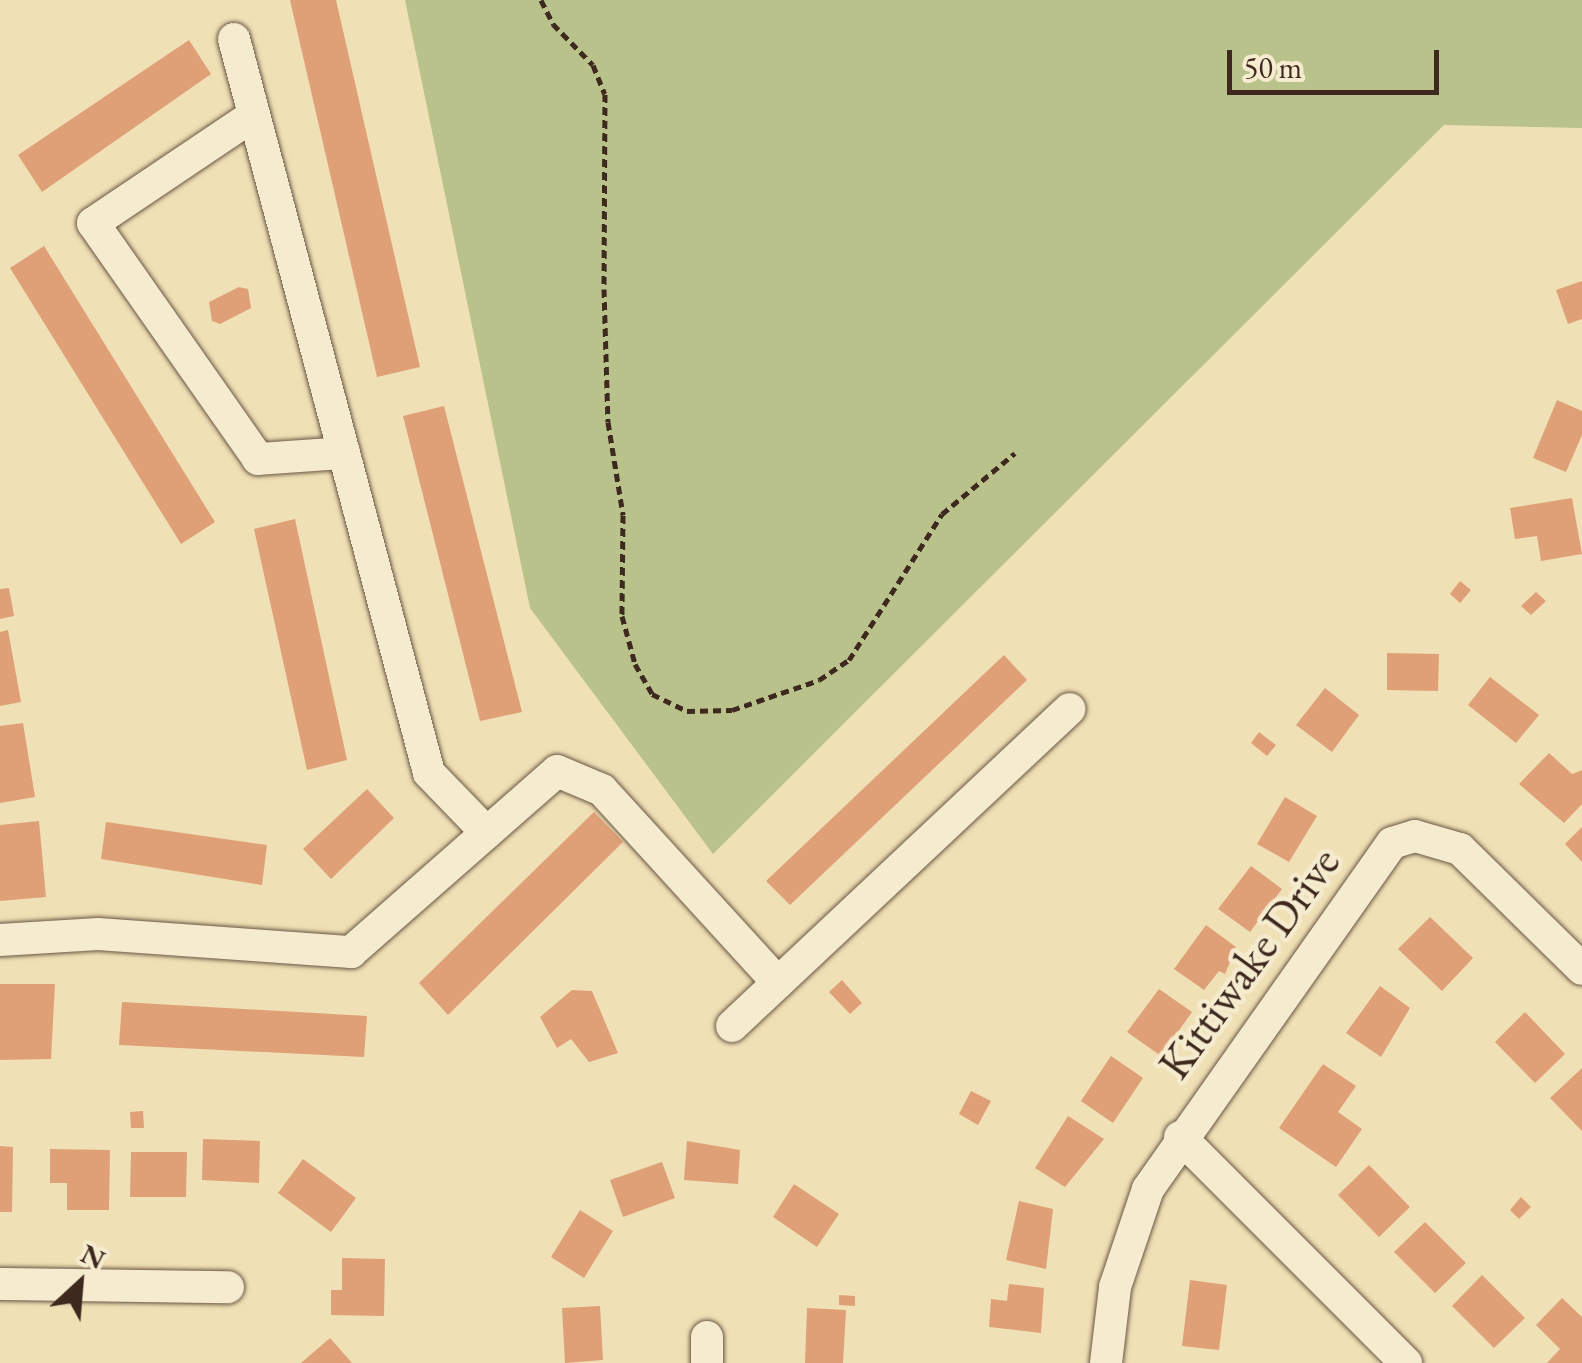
<!DOCTYPE html>
<style>
body{margin:0}
#map{position:relative;width:1582px;height:1363px;overflow:hidden;background:#efe0b5;font-family:"EB Garamond",serif}
div>[style]{position:absolute}
.green>*{inset:0;background:#bac28c}
.building>*{inset:0;background:#e0a077}
.path>*{height:5px;margin-top:-2.5px;transform-origin:0;background:repeating-linear-gradient(90deg,#3e291f 0 8px,transparent 0 13px)}
.roads{filter:drop-shadow(0 0 2px #6a5744) drop-shadow(0 0 2px #6a5744)}
.minor>*{height:32px;margin:-16px;padding:0 16px;transform-origin:16px;border-radius:16px;background:#f5ebcf}
span{translate:-50% -50%;white-space:nowrap;text-align:center;line-height:1.15;-webkit-text-stroke:9px #f5ebcf;paint-order:stroke}
.street-label{font-size:45px;color:#3e291f}
.north{position:absolute;left:30px;top:1233px;width:100px;height:100px;-webkit-text-stroke:8px #f5ebcf;paint-order:stroke;rotate:26deg;font-size:28px;font-weight:700;line-height:40px;text-align:center;color:#3e291f}
.north::after{content:'';display:block;margin:auto;width:35px;height:45px;background:#3e291f;clip-path:polygon(50% 0,100% 100%,50% 72%,0 100%)}
.scale{position:absolute;left:1227px;top:50px;width:212px;height:45px;box-sizing:border-box;border:5px solid #3e291f;border-top:0;padding-left:12px;font-size:30px;line-height:35px;white-space:nowrap;color:#3e291f;-webkit-text-stroke:8px #f5ebcf;paint-order:stroke}
</style>
<div id="map">
<div class="green">
<div style="clip-path:polygon(405px 0,1582px 0,1582px 128px,1444px 125px,713px 854px,530px 608px)"></div>
</div>
<div class="building">
<div style="clip-path:polygon(290px 0,336px 0,420px 367px,377px 377px)"></div>
<div style="clip-path:polygon(189px 40px,211px 74px,42px 192px,18px 155px)"></div>
<div style="clip-path:polygon(44px 246px,215px 522px,181px 544px,10px 268px)"></div>
<div style="clip-path:polygon(1582px 281px,1582px 319px,1568px 324px,1556px 290px)"></div>
<div style="clip-path:polygon(239px 287px,248px 289px,251px 308px,220px 324px,212px 321px,209px 302px)"></div>
<div style="clip-path:polygon(1557px 400px,1582px 411px,1582px 435px,1566px 472px,1533px 458px)"></div>
<div style="clip-path:polygon(444px 406px,522px 712px,480px 721px,403px 416px)"></div>
<div style="clip-path:polygon(1572px 498px,1582px 554px,1541px 561px,1537px 536px,1515px 539px,1510px 508px)"></div>
<div style="clip-path:polygon(295px 519px,347px 760px,307px 770px,254px 529px)"></div>
<div style="clip-path:polygon(1460px 581px,1471px 590px,1460px 603px,1450px 594px)"></div>
<div style="clip-path:polygon(9px 588px,14px 616px,0 619px,0 589px)"></div>
<div style="clip-path:polygon(1536px 592px,1546px 601px,1531px 615px,1521px 606px)"></div>
<div style="clip-path:polygon(8px 630px,21px 702px,0 706px,0 632px)"></div>
<div style="clip-path:polygon(1387px 653px,1439px 654px,1438px 691px,1387px 690px)"></div>
<div style="clip-path:polygon(1004px 655px,1027px 680px,790px 905px,766px 881px)"></div>
<div style="clip-path:polygon(1490px 677px,1539px 715px,1516px 743px,1468px 705px)"></div>
<div style="clip-path:polygon(1325px 688px,1359px 715px,1332px 752px,1296px 725px)"></div>
<div style="clip-path:polygon(23px 723px,35px 797px,0 803px,0 726px)"></div>
<div style="clip-path:polygon(1259px 732px,1276px 745px,1267px 756px,1251px 743px)"></div>
<div style="clip-path:polygon(1549px 753px,1572px 774px,1582px 770px,1582px 804px,1564px 823px,1519px 784px)"></div>
<div style="clip-path:polygon(367px 789px,394px 818px,331px 879px,303px 849px)"></div>
<div style="clip-path:polygon(1285px 797px,1317px 816px,1289px 862px,1257px 844px)"></div>
<div style="clip-path:polygon(594px 812px,623px 842px,448px 1015px,419px 983px)"></div>
<div style="clip-path:polygon(39px 821px,46px 897px,0 901px,0 825px)"></div>
<div style="clip-path:polygon(106px 822px,267px 845px,262px 885px,101px 859px)"></div>
<div style="clip-path:polygon(1582px 827px,1582px 862px,1565px 844px)"></div>
<div style="clip-path:polygon(1251px 866px,1282px 889px,1250px 932px,1218px 909px)"></div>
<div style="clip-path:polygon(1430px 917px,1473px 958px,1442px 991px,1398px 949px)"></div>
<div style="clip-path:polygon(1206px 925px,1236px 947px,1225px 974px,1219px 971px,1204px 990px,1174px 969px)"></div>
<div style="clip-path:polygon(842px 980px,862px 1003px,850px 1014px,829px 992px)"></div>
<div style="clip-path:polygon(0 984px,55px 984px,51px 1059px,0 1060px)"></div>
<div style="clip-path:polygon(1380px 986px,1410px 1008px,1381px 1057px,1346px 1033px)"></div>
<div style="clip-path:polygon(1159px 989px,1192px 1012px,1161px 1056px,1127px 1032px)"></div>
<div style="clip-path:polygon(572px 990px,592px 991px,618px 1053px,589px 1062px,571px 1039px,557px 1048px,540px 1017px)"></div>
<div style="clip-path:polygon(122px 1002px,367px 1016px,364px 1057px,119px 1045px)"></div>
<div style="clip-path:polygon(1525px 1012px,1565px 1054px,1535px 1083px,1495px 1042px)"></div>
<div style="clip-path:polygon(1111px 1056px,1143px 1078px,1113px 1123px,1081px 1101px)"></div>
<div style="clip-path:polygon(1323px 1064px,1356px 1086px,1338px 1112px,1362px 1129px,1336px 1167px,1279px 1128px)"></div>
<div style="clip-path:polygon(1582px 1068px,1582px 1131px,1550px 1098px)"></div>
<div style="clip-path:polygon(971px 1091px,991px 1101px,978px 1125px,959px 1114px)"></div>
<div style="clip-path:polygon(143px 1111px,144px 1128px,131px 1128px,130px 1112px)"></div>
<div style="clip-path:polygon(1068px 1116px,1104px 1139px,1065px 1187px,1035px 1168px)"></div>
<div style="clip-path:polygon(203px 1139px,260px 1141px,259px 1183px,202px 1180px)"></div>
<div style="clip-path:polygon(687px 1141px,740px 1150px,738px 1184px,684px 1180px)"></div>
<div style="clip-path:polygon(0 1146px,13px 1147px,12px 1212px,0 1212px)"></div>
<div style="clip-path:polygon(50px 1149px,110px 1150px,109px 1210px,67px 1210px,67px 1183px,50px 1183px)"></div>
<div style="clip-path:polygon(131px 1152px,187px 1152px,186px 1197px,130px 1197px)"></div>
<div style="clip-path:polygon(303px 1159px,356px 1198px,331px 1232px,278px 1193px)"></div>
<div style="clip-path:polygon(662px 1162px,675px 1198px,623px 1217px,610px 1180px)"></div>
<div style="clip-path:polygon(1369px 1165px,1410px 1207px,1379px 1237px,1338px 1195px)"></div>
<div style="clip-path:polygon(794px 1184px,839px 1214px,817px 1247px,773px 1217px)"></div>
<div style="clip-path:polygon(1521px 1197px,1531px 1207px,1519px 1219px,1510px 1210px)"></div>
<div style="clip-path:polygon(1019px 1201px,1053px 1209px,1046px 1269px,1006px 1260px)"></div>
<div style="clip-path:polygon(580px 1210px,613px 1231px,584px 1278px,551px 1257px)"></div>
<div style="clip-path:polygon(1425px 1222px,1466px 1263px,1435px 1293px,1394px 1252px)"></div>
<div style="clip-path:polygon(342px 1258px,385px 1259px,384px 1316px,331px 1315px,331px 1290px,342px 1290px)"></div>
<div style="clip-path:polygon(1482px 1275px,1525px 1318px,1494px 1348px,1452px 1306px)"></div>
<div style="clip-path:polygon(1190px 1280px,1227px 1285px,1219px 1350px,1182px 1346px)"></div>
<div style="clip-path:polygon(1009px 1284px,1044px 1288px,1041px 1333px,989px 1327px,991px 1299px,1007px 1301px)"></div>
<div style="clip-path:polygon(839px 1295px,855px 1296px,855px 1306px,839px 1305px)"></div>
<div style="clip-path:polygon(1562px 1298px,1582px 1317px,1582px 1363px,1547px 1363px,1560px 1349px,1536px 1325px)"></div>
<div style="clip-path:polygon(600px 1306px,603px 1360px,565px 1363px,562px 1308px)"></div>
<div style="clip-path:polygon(807px 1308px,846px 1310px,843px 1363px,805px 1363px)"></div>
<div style="clip-path:polygon(330px 1338px,352px 1363px,301px 1363px)"></div>
</div>
<div class="path">
<div style="left:541px;top:0;width:27px;rotate:63deg"></div>
<div style="left:553px;top:24px;width:57px;rotate:45.7deg"></div>
<div style="left:593px;top:65px;width:31px;rotate:68deg"></div>
<div style="left:605px;top:94px;width:195px;rotate:90.3deg"></div>
<div style="left:604px;top:289px;width:133px;rotate:88.3deg"></div>
<div style="left:608px;top:422px;width:94px;rotate:80.8deg"></div>
<div style="left:623px;top:515px;width:101px;rotate:90.6deg"></div>
<div style="left:622px;top:616px;width:50px;rotate:74.8deg"></div>
<div style="left:635px;top:664px;width:34px;rotate:60deg"></div>
<div style="left:652px;top:694px;width:39px;rotate:26deg"></div>
<div style="left:687px;top:711px;width:45px;rotate:-1.3deg"></div>
<div style="left:732px;top:710px;width:92px;rotate:-19deg"></div>
<div style="left:819px;top:680px;width:36px;rotate:-34deg"></div>
<div style="left:849px;top:660px;width:173px;rotate:-57.5deg"></div>
<div style="left:942px;top:514px;width:95px;rotate:-39.9deg"></div>
</div>
<div class="roads">
<div class="minor">
<div style="left:234px;top:39px;width:759px;rotate:75.12deg"></div>
<div style="left:429px;top:773px;width:83px;rotate:46deg"></div>
<div style="left:254px;top:115px;width:194px;rotate:146.1deg"></div>
<div style="left:93px;top:223px;width:288px;rotate:55deg"></div>
<div style="left:258px;top:459px;width:86px;rotate:-4deg"></div>
<div style="left:0;top:940px;width:98px;rotate:-3.5deg"></div>
<div style="left:98px;top:934px;width:254px;rotate:4.1deg"></div>
<div style="left:351px;top:952px;width:274px;rotate:-41.3deg"></div>
<div style="left:557px;top:771px;width:49px;rotate:22.9deg"></div>
<div style="left:602px;top:790px;width:261px;rotate:47.6deg"></div>
<div style="left:732px;top:1026px;width:463px;rotate:-43.2deg"></div>
<div style="left:1180px;top:1137px;width:320px;rotate:45deg"></div>
<div style="left:0;top:1284px;width:228px;rotate:0.8deg"></div>
<div style="left:707px;top:1363px;width:26px;rotate:-90deg"></div>
<div style="left:1106px;top:1363px;width:77px;rotate:-83.2deg"></div>
<div style="left:1115px;top:1287px;width:103px;rotate:-71.4deg"></div>
<div style="left:1148px;top:1189px;width:423px;rotate:-54.8deg"></div>
<div style="left:1392px;top:843px;width:24px;rotate:-17deg"></div>
<div style="left:1415px;top:836px;width:47px;rotate:16.1deg"></div>
<div style="left:1460px;top:849px;width:171px;rotate:44.5deg"></div>
</div>
</div>
<div class="street-label">
<span style="left:1249px;top:963px;rotate:-54deg">Kittiwake Drive</span>
</div>
<div class="north">N</div>
<div class="scale">50 m</div>
</div>
